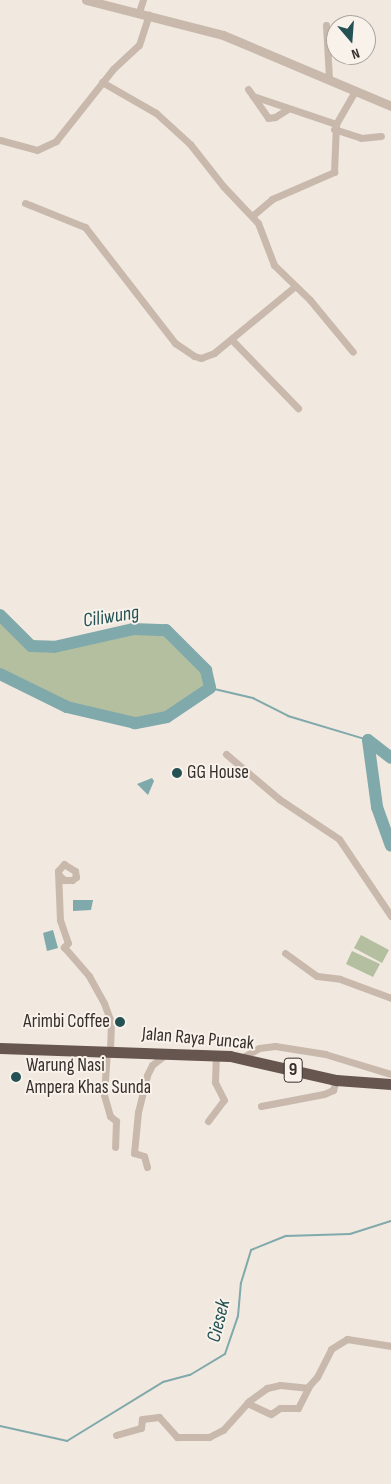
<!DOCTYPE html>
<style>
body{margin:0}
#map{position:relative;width:391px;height:1484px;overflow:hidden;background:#f1e8df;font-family:"Sofia Sans Condensed",sans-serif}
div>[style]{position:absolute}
.green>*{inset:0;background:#b4bfa0}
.water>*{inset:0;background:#80a9ab}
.stream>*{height:2px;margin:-1px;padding:0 1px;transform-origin:1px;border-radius:1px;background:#80a9ab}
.river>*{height:12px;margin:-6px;padding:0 6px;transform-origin:6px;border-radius:6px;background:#80a9ab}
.minor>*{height:7px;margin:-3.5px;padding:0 3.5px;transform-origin:3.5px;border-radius:3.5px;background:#c8b9ac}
.tertiary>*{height:9px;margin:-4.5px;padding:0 4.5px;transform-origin:4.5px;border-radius:4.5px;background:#c8b9ac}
.trunk>*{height:11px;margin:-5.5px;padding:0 5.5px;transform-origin:5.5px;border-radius:5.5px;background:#66564f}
.dots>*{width:14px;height:14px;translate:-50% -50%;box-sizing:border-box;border:2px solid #f8f2eb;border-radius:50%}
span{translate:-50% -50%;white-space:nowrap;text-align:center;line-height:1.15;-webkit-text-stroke:4px #f8f2eb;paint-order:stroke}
.shield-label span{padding:1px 4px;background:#f8f2eb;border:1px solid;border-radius:4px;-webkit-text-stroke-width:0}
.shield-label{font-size:18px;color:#362e2a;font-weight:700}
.poi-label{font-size:19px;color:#362e2a}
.left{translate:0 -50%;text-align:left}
.right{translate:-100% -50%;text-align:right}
.street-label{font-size:19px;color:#362e2a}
.water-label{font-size:20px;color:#235154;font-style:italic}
.north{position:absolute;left:326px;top:15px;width:50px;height:50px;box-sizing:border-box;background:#f8f2eb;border:1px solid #aaa49e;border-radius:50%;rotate:162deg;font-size:14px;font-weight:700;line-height:20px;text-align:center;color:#362e2a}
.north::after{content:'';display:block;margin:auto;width:18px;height:22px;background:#235154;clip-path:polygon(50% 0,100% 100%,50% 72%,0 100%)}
</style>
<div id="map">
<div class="green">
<div style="clip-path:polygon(0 615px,31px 646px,54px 647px,133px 629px,166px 630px,206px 670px,210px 688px,167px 717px,135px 723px,67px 707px,0 674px)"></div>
<div style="clip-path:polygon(361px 935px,389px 950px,382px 963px,354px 948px)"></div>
<div style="clip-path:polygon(352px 951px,380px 964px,373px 977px,346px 964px)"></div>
</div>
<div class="water">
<div style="clip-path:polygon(152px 778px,154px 781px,148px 795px,137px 784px)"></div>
<div style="clip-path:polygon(73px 900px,93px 900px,91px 910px,73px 911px)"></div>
<div style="clip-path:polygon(53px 930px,58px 948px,47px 951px,43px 933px)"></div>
</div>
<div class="stream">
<div style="left:210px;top:688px;width:44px;rotate:13.1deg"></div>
<div style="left:253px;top:698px;width:39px;rotate:27deg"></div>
<div style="left:288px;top:716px;width:84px;rotate:16.7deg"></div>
<div style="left:0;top:1426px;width:69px;rotate:12.6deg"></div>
<div style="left:67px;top:1441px;width:113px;rotate:-31.6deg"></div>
<div style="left:163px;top:1382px;width:28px;rotate:-15deg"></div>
<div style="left:190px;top:1375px;width:41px;rotate:-31deg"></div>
<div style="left:225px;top:1354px;width:40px;rotate:-71.1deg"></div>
<div style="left:238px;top:1316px;width:33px;rotate:-85deg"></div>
<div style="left:241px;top:1283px;width:34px;rotate:-73deg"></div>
<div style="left:251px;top:1250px;width:38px;rotate:-22deg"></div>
<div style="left:286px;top:1236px;width:64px;rotate:-1.8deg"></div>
<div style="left:350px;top:1234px;width:43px;rotate:-17.6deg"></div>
</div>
<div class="river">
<div style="left:0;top:615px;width:44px;rotate:45deg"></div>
<div style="left:31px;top:646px;width:23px;rotate:2deg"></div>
<div style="left:54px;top:647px;width:81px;rotate:-12.8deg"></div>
<div style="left:133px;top:629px;width:33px;rotate:2deg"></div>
<div style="left:166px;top:630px;width:57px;rotate:45deg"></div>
<div style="left:206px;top:670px;width:18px;rotate:77deg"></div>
<div style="left:210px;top:688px;width:52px;rotate:146deg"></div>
<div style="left:167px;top:717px;width:33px;rotate:169deg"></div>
<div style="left:135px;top:723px;width:70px;rotate:-166.8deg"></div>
<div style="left:67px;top:707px;width:75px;rotate:-153.8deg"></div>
<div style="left:368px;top:740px;width:68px;rotate:82.3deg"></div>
<div style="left:377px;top:807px;width:41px;rotate:70.3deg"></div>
<div style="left:368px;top:740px;width:29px;rotate:38deg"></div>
</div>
<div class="minor">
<div style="left:139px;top:12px;width:13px;rotate:-72deg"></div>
<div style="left:326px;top:25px;width:53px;rotate:86.8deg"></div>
<div style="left:102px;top:82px;width:62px;rotate:29.9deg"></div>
<div style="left:156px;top:113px;width:46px;rotate:42.4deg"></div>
<div style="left:190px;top:144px;width:53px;rotate:51.8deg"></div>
<div style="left:223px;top:186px;width:51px;rotate:46.6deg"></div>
<div style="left:258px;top:223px;width:45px;rotate:69.1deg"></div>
<div style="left:274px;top:265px;width:50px;rotate:44.2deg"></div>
<div style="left:310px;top:300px;width:67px;rotate:50.4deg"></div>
<div style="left:248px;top:89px;width:35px;rotate:55deg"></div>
<div style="left:268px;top:118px;width:7px;rotate:-8deg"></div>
<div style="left:275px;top:117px;width:15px;rotate:-32deg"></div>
<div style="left:253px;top:96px;width:88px;rotate:18.6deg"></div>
<div style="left:336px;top:124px;width:39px;rotate:-60deg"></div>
<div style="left:334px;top:129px;width:28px;rotate:18deg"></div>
<div style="left:361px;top:138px;width:20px;rotate:-6deg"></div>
<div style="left:0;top:140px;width:38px;rotate:15deg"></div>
<div style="left:37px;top:150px;width:21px;rotate:-25deg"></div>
<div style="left:56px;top:141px;width:92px;rotate:-51.6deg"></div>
<div style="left:113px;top:69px;width:35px;rotate:-43deg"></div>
<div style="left:139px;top:45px;width:32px;rotate:-72deg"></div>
<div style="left:25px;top:203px;width:65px;rotate:21.8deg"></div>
<div style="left:85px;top:227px;width:147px;rotate:52.2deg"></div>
<div style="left:175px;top:343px;width:23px;rotate:34deg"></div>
<div style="left:194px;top:356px;width:7px;rotate:16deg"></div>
<div style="left:201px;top:358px;width:14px;rotate:-21deg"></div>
<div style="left:214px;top:353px;width:104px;rotate:-39.5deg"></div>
<div style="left:252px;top:216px;width:26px;rotate:-40deg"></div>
<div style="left:272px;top:199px;width:68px;rotate:-23.5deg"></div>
<div style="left:334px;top:172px;width:48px;rotate:-87.6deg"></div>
<div style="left:232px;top:340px;width:95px;rotate:45.9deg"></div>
<div style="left:226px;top:754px;width:70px;rotate:40.3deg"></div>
<div style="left:279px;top:799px;width:72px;rotate:33.7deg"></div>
<div style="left:339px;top:839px;width:93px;rotate:56deg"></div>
<div style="left:59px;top:875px;width:7px;rotate:45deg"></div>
<div style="left:64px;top:880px;width:8px"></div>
<div style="left:72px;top:880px;width:5px;rotate:-37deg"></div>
<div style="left:76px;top:877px;width:6px;rotate:-99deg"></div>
<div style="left:75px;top:871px;width:13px;rotate:-148deg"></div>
<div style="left:64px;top:864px;width:9px;rotate:131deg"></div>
<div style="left:58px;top:871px;width:49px;rotate:87.7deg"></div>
<div style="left:60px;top:920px;width:24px;rotate:71deg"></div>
<div style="left:68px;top:943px;width:6px;rotate:135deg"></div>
<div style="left:64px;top:947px;width:38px;rotate:49deg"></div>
<div style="left:89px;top:976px;width:31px;rotate:61deg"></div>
<div style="left:104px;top:1003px;width:20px;rotate:70deg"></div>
<div style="left:111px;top:1022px;width:29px;rotate:92deg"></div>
<div style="left:285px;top:953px;width:39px;rotate:36deg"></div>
<div style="left:317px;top:976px;width:23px;rotate:7deg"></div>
<div style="left:340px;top:979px;width:54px;rotate:20.4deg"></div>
<div style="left:107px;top:1051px;width:44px;rotate:93.9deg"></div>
<div style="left:104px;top:1095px;width:22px;rotate:74deg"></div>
<div style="left:110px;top:1116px;width:8px;rotate:40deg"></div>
<div style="left:116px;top:1121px;width:26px;rotate:92deg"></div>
<div style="left:243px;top:1057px;width:18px;rotate:-29deg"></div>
<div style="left:259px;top:1048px;width:16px;rotate:-7deg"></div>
<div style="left:275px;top:1046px;width:51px;rotate:9.1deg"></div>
<div style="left:325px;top:1054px;width:69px;rotate:16.9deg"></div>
<div style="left:261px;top:1106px;width:64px;rotate:-10.8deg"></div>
<div style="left:324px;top:1094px;width:10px;rotate:-24deg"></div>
<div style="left:333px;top:1090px;width:10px;rotate:-73deg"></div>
<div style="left:208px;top:1121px;width:26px;rotate:-53deg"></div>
<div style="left:224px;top:1100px;width:20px;rotate:-117deg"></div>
<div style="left:215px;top:1082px;width:27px;rotate:-88deg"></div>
<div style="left:147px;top:1167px;width:11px;rotate:-105deg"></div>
<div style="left:144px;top:1156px;width:10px;rotate:-163deg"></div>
<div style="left:134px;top:1153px;width:41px;rotate:-84.4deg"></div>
<div style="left:138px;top:1112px;width:38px;rotate:-76deg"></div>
<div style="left:147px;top:1075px;width:11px;rotate:-63deg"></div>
<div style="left:152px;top:1065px;width:18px;rotate:-38deg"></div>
<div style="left:247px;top:1403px;width:26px;rotate:25deg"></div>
<div style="left:271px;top:1414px;width:11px;rotate:-34deg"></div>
<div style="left:280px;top:1408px;width:18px"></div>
<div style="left:298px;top:1408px;width:25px;rotate:-63deg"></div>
<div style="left:116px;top:1435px;width:26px;rotate:-16deg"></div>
<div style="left:141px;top:1428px;width:9px;rotate:-84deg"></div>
<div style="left:142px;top:1419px;width:17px;rotate:-7deg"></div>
<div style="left:159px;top:1417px;width:27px;rotate:48deg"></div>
<div style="left:177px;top:1437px;width:32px"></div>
<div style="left:209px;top:1437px;width:16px;rotate:-27deg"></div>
<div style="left:223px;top:1430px;width:39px;rotate:-48deg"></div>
<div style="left:249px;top:1401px;width:22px;rotate:-36deg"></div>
<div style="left:267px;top:1388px;width:13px;rotate:-13deg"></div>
<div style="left:280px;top:1385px;width:27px;rotate:6deg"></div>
<div style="left:307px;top:1388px;width:15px;rotate:-48deg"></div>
<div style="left:317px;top:1377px;width:31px;rotate:-63deg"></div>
<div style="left:331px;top:1349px;width:19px;rotate:-32deg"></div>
<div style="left:347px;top:1339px;width:45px;rotate:9deg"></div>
</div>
<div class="tertiary">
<div style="left:86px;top:0;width:141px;rotate:14.3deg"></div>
<div style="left:223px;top:35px;width:182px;rotate:22.9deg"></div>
</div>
<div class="trunk">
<div style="left:0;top:1048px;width:230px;rotate:2deg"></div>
<div style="left:230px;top:1056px;width:109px;rotate:12.8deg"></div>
<div style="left:336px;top:1080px;width:55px;rotate:4.2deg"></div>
</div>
<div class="dots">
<div style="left:177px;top:773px;background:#235154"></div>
<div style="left:120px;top:1022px;background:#235154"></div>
<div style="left:16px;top:1077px;background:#235154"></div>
</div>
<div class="shield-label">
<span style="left:293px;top:1070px">9</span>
</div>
<div class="poi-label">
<span class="left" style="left:187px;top:773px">GG House</span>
<span class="right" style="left:110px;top:1022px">Arimbi Coffee</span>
<span class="left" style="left:26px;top:1077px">Warung Nasi<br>Ampera Khas Sunda</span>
</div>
<div class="street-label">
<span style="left:198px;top:1039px;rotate:5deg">Jalan Raya Puncak</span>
</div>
<div class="water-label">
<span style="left:111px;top:617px;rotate:-9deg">Ciliwung</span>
<span style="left:219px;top:1321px;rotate:-76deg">Ciesek</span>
</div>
<div class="north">N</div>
</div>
